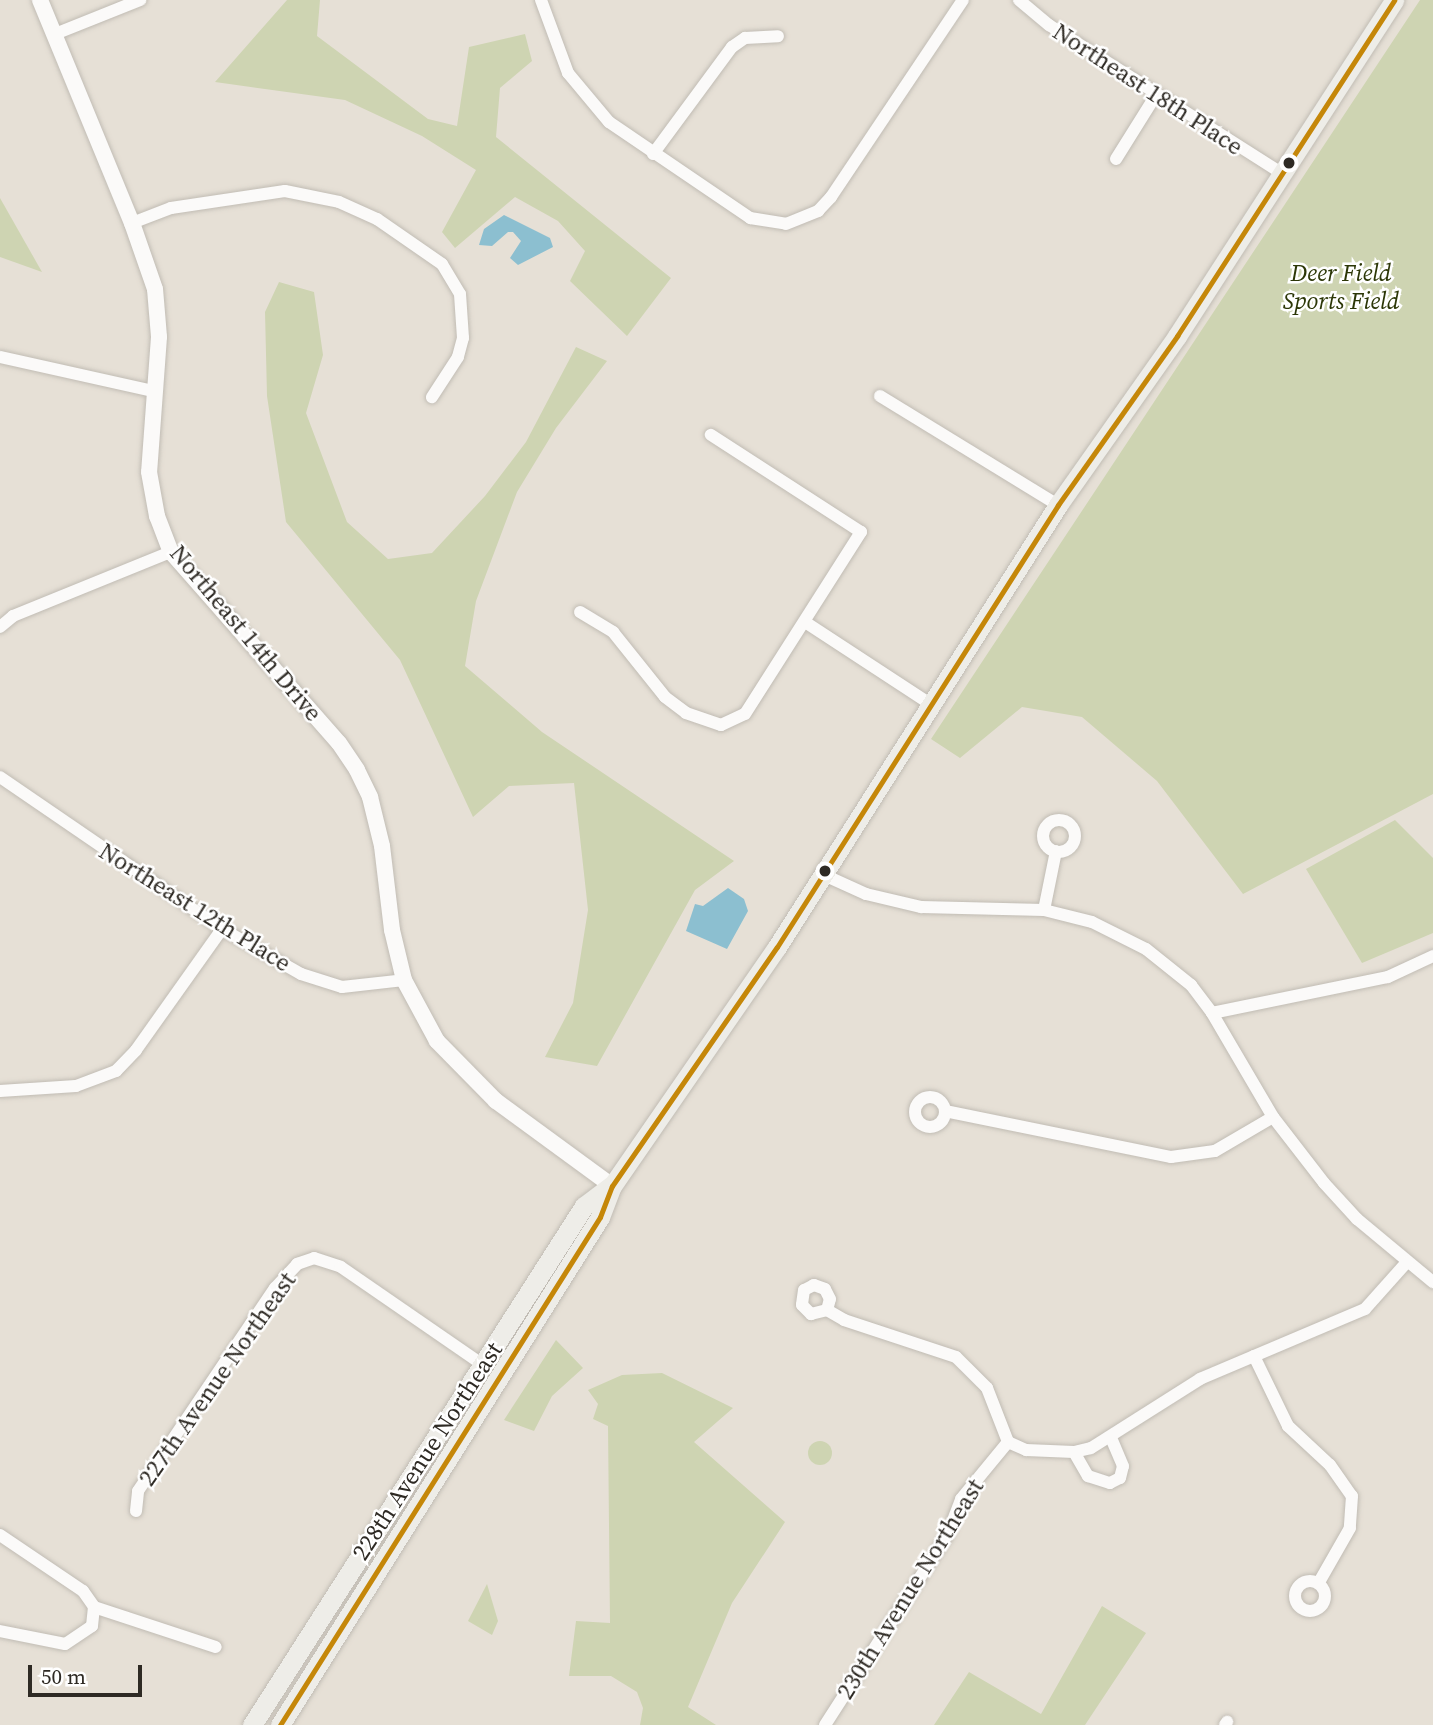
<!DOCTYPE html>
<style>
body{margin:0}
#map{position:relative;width:1433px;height:1725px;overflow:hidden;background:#e6e0d6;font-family:"Source Serif 4",serif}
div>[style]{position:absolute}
.green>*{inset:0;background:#ced4b2}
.round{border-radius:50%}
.water>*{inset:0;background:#8cbfd0}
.roads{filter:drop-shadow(0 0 2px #c1bcb4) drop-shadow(0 0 2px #c1bcb4)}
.minor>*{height:12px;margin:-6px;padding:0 6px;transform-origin:6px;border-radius:6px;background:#fbfaf9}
.minor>.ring{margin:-6px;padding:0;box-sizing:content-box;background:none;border:12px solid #fbfaf9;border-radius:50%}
.tertiary>*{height:16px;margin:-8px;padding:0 8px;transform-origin:8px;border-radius:8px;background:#fbfaf9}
.secondary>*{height:19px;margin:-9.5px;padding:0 9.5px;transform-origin:9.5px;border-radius:9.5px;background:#eeede8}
.bus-1>*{height:5px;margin:-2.5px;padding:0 2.5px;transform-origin:2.5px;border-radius:2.5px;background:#c58709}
.dots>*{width:19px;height:19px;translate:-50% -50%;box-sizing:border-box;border:4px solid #fff;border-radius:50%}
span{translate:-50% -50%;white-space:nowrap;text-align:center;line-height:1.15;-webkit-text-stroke:5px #fff;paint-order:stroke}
.street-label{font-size:24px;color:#2e2a24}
.park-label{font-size:24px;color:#2c3707;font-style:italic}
.scale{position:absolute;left:28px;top:1665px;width:114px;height:32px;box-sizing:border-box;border:4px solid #2e2a24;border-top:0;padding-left:9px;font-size:21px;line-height:24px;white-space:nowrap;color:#2e2a24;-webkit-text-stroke:5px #fff;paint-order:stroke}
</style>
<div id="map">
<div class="green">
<div style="clip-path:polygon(287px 0,320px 0,317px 36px,428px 119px,457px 126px,469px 47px,525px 34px,532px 61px,500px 88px,496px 137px,671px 278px,627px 336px,570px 281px,585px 251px,558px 221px,515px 197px,455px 248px,442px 232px,476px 170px,422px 136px,345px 100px,215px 82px)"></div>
<div style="clip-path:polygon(1420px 0,1433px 0,1433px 794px,1243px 894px,1157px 781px,1082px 717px,1022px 707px,960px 758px,931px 739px)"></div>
<div style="clip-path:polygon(0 198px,42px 272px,0 257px)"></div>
<div style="clip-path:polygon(279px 282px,314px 292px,323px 355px,306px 413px,347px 522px,388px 559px,432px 553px,485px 496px,526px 442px,576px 347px,607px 361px,556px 428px,517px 492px,476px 601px,465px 666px,542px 732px,734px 861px,695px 890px,597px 1066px,545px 1057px,573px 1003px,588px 910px,574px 783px,509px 786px,473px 817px,400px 660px,286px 522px,267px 396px,265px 312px)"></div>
<div style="clip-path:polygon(1395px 820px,1433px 858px,1433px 933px,1362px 963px,1306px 869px)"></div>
<div style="clip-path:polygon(556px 1340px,583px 1368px,552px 1396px,534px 1431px,504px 1420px)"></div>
<div style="clip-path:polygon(662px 1373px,733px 1408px,694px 1442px,785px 1522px,732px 1603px,688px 1707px,716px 1725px,640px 1725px,643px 1708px,637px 1692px,611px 1676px,569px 1676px,576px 1621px,610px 1623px,608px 1426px,593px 1419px,598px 1404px,588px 1390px,622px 1375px)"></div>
<div class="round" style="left:808px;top:1441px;width:24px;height:24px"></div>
<div style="clip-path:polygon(487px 1584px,498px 1621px,492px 1635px,468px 1621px)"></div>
<div style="clip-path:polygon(1102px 1606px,1146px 1633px,1085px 1725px,934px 1725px,969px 1672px,1041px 1714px)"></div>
</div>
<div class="water">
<div style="clip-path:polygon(504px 215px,550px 238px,553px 247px,518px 265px,510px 258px,521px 241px,513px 232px,508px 232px,492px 246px,479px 245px,484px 229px)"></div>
<div style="clip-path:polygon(728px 888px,744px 899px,748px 911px,727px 949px,686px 931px,695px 904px,703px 906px)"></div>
</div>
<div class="roads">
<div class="minor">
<div style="left:541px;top:0;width:78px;rotate:69.7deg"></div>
<div style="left:568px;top:73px;width:64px;rotate:50.1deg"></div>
<div style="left:609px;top:122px;width:171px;rotate:34.2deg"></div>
<div style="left:750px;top:218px;width:36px;rotate:9deg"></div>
<div style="left:786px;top:224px;width:35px;rotate:-22deg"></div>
<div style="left:818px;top:211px;width:19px;rotate:-47deg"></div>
<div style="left:831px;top:197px;width:237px;rotate:-56.2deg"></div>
<div style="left:1019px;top:0;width:39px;rotate:40deg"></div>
<div style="left:1049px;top:25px;width:275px;rotate:32.5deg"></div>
<div style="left:55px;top:34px;width:92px;rotate:-21.8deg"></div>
<div style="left:653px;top:154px;width:133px;rotate:-53.6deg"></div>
<div style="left:732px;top:47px;width:16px;rotate:-35deg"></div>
<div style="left:745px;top:38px;width:33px;rotate:-3deg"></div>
<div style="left:1116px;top:159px;width:75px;rotate:-58deg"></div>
<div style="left:132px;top:223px;width:42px;rotate:-21deg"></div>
<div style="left:171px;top:208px;width:115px;rotate:-8.5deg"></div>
<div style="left:285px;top:191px;width:55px;rotate:11.5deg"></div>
<div style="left:339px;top:202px;width:42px;rotate:24.1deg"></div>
<div style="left:377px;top:219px;width:79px;rotate:34.7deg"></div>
<div style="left:442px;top:264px;width:35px;rotate:59deg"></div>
<div style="left:460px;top:294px;width:44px;rotate:86.1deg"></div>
<div style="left:463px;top:338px;width:20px;rotate:105deg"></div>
<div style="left:458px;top:357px;width:48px;rotate:123deg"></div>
<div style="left:0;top:357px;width:157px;rotate:12.5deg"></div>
<div style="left:880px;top:396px;width:209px;rotate:31.5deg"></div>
<div style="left:580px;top:612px;width:39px;rotate:31deg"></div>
<div style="left:613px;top:632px;width:83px;rotate:51.3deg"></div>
<div style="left:665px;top:697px;width:26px;rotate:37deg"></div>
<div style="left:686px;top:713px;width:37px;rotate:19deg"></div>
<div style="left:721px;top:725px;width:26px;rotate:-25deg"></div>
<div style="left:745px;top:714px;width:216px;rotate:-57.5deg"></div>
<div style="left:861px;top:532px;width:179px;rotate:-147.1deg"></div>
<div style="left:805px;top:622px;width:152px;rotate:33.2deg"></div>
<div style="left:0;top:627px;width:17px;rotate:-40deg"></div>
<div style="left:13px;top:616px;width:170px;rotate:-22.1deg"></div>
<div style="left:0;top:777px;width:269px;rotate:34.4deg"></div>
<div style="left:222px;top:929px;width:91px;rotate:29.7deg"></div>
<div style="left:301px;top:974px;width:43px;rotate:17.6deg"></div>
<div style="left:342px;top:987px;width:62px;rotate:-6.4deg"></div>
<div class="ring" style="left:1043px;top:820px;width:20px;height:20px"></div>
<div style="left:824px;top:875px;width:46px;rotate:24.3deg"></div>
<div style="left:866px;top:894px;width:57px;rotate:13.3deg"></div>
<div style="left:921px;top:907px;width:123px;rotate:1.4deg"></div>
<div style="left:1044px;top:910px;width:49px;rotate:14deg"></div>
<div style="left:1092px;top:922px;width:60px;rotate:26.6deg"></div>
<div style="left:1146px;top:949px;width:58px;rotate:38.7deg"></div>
<div style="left:1191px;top:985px;width:35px;rotate:53deg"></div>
<div style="left:1212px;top:1013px;width:121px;rotate:59.6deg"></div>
<div style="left:1273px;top:1117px;width:83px;rotate:52.3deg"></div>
<div style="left:1324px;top:1183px;width:49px;rotate:47.5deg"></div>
<div style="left:1357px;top:1219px;width:99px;rotate:39.7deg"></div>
<div style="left:1044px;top:910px;width:60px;rotate:-78.5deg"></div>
<div style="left:1212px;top:1013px;width:180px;rotate:-11.6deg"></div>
<div style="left:1388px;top:977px;width:50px;rotate:-25deg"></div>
<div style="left:0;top:1091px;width:76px;rotate:-3.8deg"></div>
<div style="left:76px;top:1086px;width:43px;rotate:-20.6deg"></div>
<div style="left:116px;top:1071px;width:29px;rotate:-46deg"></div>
<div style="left:136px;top:1050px;width:148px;rotate:-54.6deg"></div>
<div class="ring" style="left:915px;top:1097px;width:18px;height:18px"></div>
<div style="left:945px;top:1111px;width:231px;rotate:11.5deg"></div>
<div style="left:1171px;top:1157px;width:44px;rotate:-7.8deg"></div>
<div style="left:1215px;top:1151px;width:67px;rotate:-30.4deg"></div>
<div style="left:827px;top:1310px;width:11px;rotate:-75deg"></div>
<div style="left:830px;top:1299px;width:11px;rotate:-117deg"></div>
<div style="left:825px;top:1289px;width:12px;rotate:-160deg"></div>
<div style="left:814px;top:1285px;width:11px;rotate:153deg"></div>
<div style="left:804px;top:1290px;width:15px;rotate:98deg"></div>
<div style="left:802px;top:1305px;width:13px;rotate:45deg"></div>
<div style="left:811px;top:1314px;width:16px;rotate:-14deg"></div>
<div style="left:827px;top:1310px;width:20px;rotate:30deg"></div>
<div style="left:844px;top:1320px;width:118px;rotate:18.3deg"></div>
<div style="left:956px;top:1357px;width:44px;rotate:45deg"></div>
<div style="left:987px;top:1388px;width:58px;rotate:68.7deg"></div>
<div style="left:1254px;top:1356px;width:78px;rotate:64.1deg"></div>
<div style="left:1288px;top:1426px;width:57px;rotate:42.9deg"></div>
<div style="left:1330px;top:1465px;width:38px;rotate:55deg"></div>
<div style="left:1352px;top:1496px;width:32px;rotate:94deg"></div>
<div style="left:1350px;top:1528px;width:64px;rotate:119.7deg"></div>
<div style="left:1074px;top:1452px;width:28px;rotate:60deg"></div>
<div style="left:1088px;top:1476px;width:23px;rotate:18deg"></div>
<div style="left:1110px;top:1483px;width:11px;rotate:-27deg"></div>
<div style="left:1120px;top:1478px;width:12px;rotate:-76deg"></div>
<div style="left:1123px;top:1466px;width:30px;rotate:-113deg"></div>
<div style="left:136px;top:1511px;width:20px;rotate:-84deg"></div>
<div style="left:138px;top:1491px;width:245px;rotate:-56deg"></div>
<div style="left:275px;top:1288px;width:33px;rotate:-47deg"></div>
<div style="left:297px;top:1264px;width:18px;rotate:-19deg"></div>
<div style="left:314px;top:1258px;width:28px;rotate:18deg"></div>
<div style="left:341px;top:1267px;width:173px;rotate:34.6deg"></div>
<div style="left:0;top:1535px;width:100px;rotate:34deg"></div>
<div style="left:83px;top:1591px;width:19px;rotate:55deg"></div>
<div style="left:94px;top:1607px;width:19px;rotate:96deg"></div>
<div style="left:92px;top:1626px;width:32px;rotate:146deg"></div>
<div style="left:65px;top:1644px;width:66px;rotate:-168.7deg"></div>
<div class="ring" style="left:1295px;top:1581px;width:18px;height:18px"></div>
<div style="left:94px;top:1607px;width:128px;rotate:18.2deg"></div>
<div style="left:825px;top:1725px;width:225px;rotate:-57.2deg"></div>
<div style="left:947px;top:1536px;width:40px;rotate:-69deg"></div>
<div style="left:961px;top:1499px;width:74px;rotate:-50.5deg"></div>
<div style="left:1008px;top:1442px;width:20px;rotate:24deg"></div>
<div style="left:1026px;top:1450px;width:48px;rotate:2.4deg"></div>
<div style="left:1074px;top:1452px;width:17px;rotate:-13deg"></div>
<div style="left:1091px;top:1448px;width:129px;rotate:-32.3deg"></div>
<div style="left:1200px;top:1379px;width:179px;rotate:-23deg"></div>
<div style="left:1365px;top:1309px;width:63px;rotate:-48.2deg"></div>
<div style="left:1225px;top:1725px;width:4px;rotate:-56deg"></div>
</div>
<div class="tertiary">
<div style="left:40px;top:0;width:241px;rotate:67.6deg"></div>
<div style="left:132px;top:223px;width:70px;rotate:70.8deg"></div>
<div style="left:155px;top:289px;width:48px;rotate:85.2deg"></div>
<div style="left:159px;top:337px;width:135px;rotate:94.2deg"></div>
<div style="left:149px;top:472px;width:45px;rotate:79.7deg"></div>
<div style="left:157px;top:516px;width:39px;rotate:69deg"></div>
<div style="left:171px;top:552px;width:254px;rotate:48.7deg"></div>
<div style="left:339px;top:743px;width:32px;rotate:56deg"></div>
<div style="left:357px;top:770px;width:30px;rotate:64deg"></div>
<div style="left:370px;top:797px;width:50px;rotate:76.2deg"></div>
<div style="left:382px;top:846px;width:85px;rotate:83.2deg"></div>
<div style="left:392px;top:930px;width:51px;rotate:76.5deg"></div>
<div style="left:404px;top:980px;width:69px;rotate:61.6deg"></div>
<div style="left:437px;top:1041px;width:84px;rotate:45.5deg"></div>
<div style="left:496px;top:1101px;width:144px;rotate:36.2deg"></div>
</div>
<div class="secondary">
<div style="left:252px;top:1725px;width:616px;rotate:-57.39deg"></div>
<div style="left:584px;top:1206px;width:34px;rotate:-37deg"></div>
<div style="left:280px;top:1725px;width:600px;rotate:-57.79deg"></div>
<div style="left:600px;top:1217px;width:33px;rotate:-69deg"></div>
<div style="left:612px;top:1186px;width:290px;rotate:-55.4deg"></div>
<div style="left:777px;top:947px;width:524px;rotate:-57.55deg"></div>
<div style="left:1058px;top:505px;width:207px;rotate:-54.8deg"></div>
<div style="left:1177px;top:336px;width:400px;rotate:-57.1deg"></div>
</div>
</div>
<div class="bus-1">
<div style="left:280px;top:1725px;width:600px;rotate:-57.79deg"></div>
<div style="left:600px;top:1217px;width:33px;rotate:-69deg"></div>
<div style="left:612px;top:1186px;width:290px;rotate:-55.4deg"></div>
<div style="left:777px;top:947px;width:524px;rotate:-57.55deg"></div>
<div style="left:1058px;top:505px;width:207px;rotate:-54.8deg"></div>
<div style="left:1177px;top:336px;width:400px;rotate:-57.1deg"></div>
</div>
<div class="dots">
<div style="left:1289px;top:163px;background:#2e2a24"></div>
<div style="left:825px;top:871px;background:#2e2a24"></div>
</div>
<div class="street-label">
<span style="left:1148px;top:89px;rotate:33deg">Northeast 18th Place</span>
<span style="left:246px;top:633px;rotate:50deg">Northeast 14th Drive</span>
<span style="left:195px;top:907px;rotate:32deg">Northeast 12th Place</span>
<span style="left:217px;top:1379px;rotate:-55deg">227th Avenue Northeast</span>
<span style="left:427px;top:1451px;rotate:-57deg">228th Avenue Northeast</span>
<span style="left:910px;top:1589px;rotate:-58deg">230th Avenue Northeast</span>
</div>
<div class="park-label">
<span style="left:1341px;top:287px">Deer Field<br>Sports Field</span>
</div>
<div class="scale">50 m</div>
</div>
